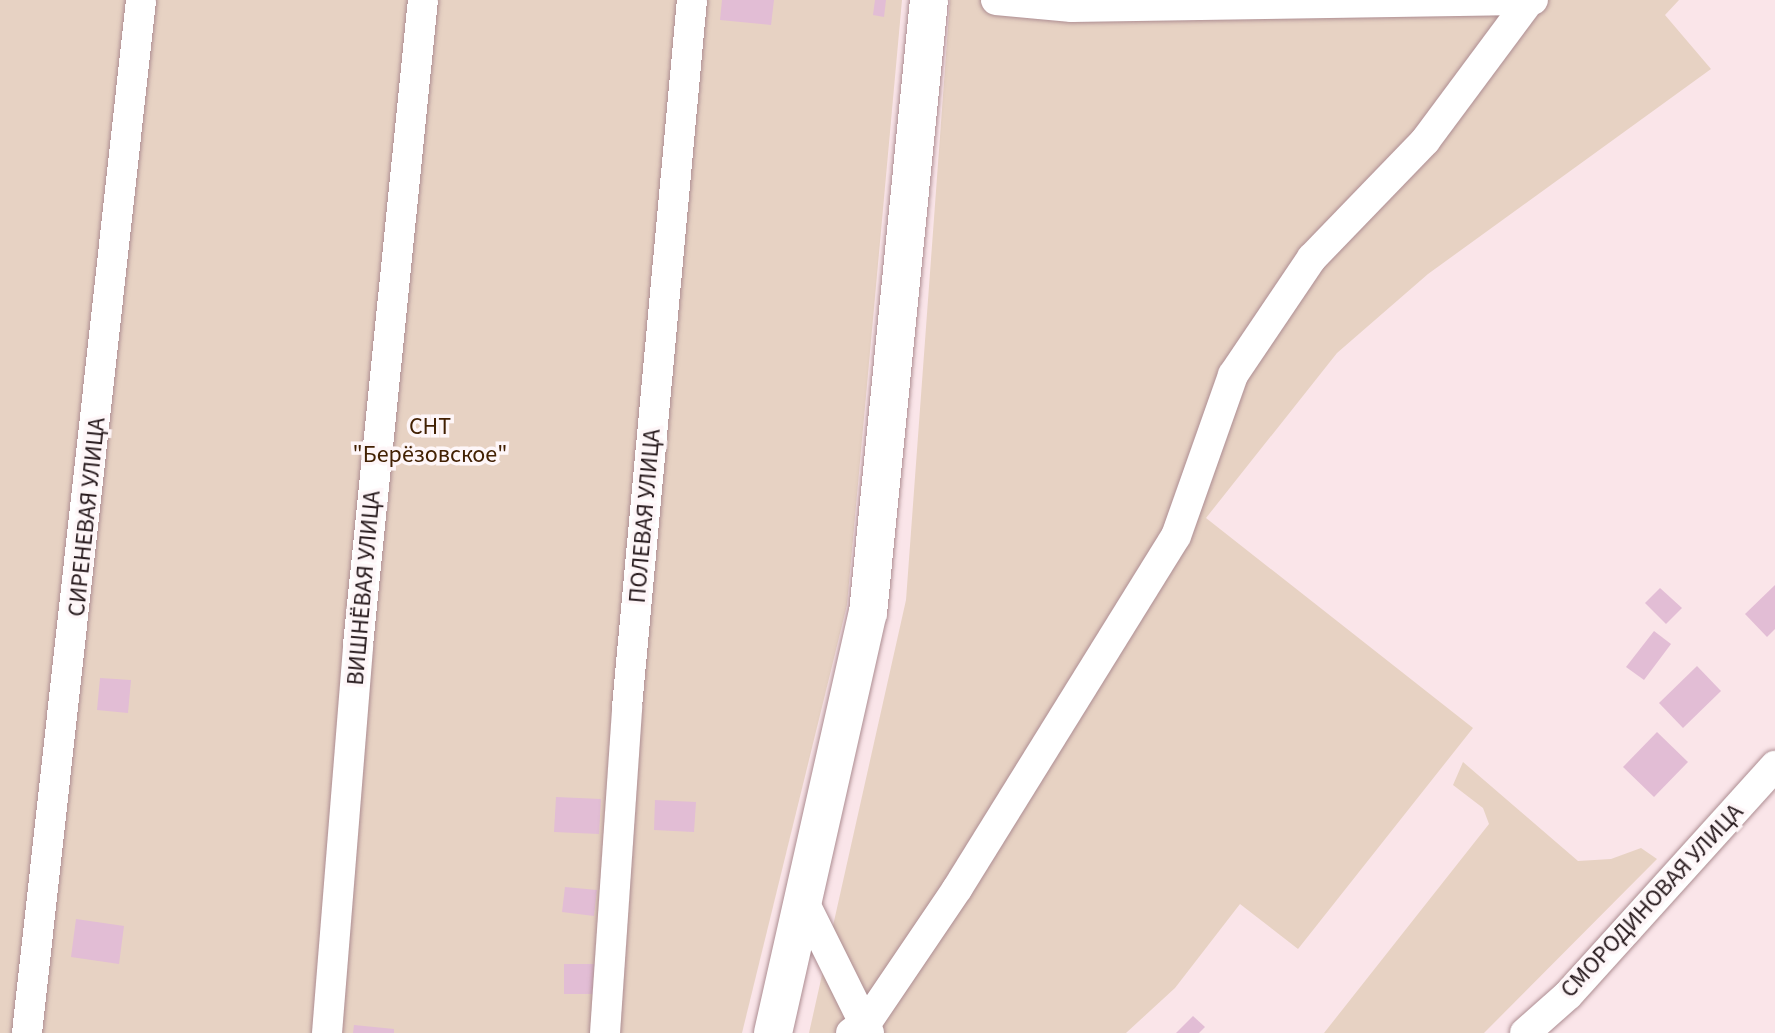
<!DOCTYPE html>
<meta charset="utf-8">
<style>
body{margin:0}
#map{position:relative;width:1775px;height:1033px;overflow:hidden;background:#fae5e9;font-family:"Source Sans 3",sans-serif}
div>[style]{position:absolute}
.green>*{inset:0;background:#e7d2c3}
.building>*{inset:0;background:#e2bdd5}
.roads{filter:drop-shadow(0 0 2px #ad8d92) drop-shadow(0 0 2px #ad8d92)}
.minor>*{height:30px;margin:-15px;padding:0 15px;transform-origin:15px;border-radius:15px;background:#fff}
.tertiary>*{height:38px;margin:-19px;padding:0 19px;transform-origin:19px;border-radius:19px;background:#fff}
span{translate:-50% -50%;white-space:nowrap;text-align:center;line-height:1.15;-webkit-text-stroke:7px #fef6f8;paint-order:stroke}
.park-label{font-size:24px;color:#422103}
.street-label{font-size:24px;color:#25181b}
</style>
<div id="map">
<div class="green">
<div style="clip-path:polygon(0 0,902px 0,847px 605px,742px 1033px,0 1033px)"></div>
<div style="clip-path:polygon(950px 0,1679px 0,1665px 15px,1711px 69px,1428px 274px,1337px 353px,1206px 518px,1473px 728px,1298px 949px,1240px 904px,1175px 988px,1126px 1033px,809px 1033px,906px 600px)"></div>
<div style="clip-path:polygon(1463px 762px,1578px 861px,1611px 859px,1641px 848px,1657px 859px,1484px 1033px,1324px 1033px,1489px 824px,1483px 808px,1453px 785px)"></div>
</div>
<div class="building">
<div style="clip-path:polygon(722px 0,774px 0,771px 25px,720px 20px)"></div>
<div style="clip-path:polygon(875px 0,886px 0,884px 17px,873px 15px)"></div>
<div style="clip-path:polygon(1775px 585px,1775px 629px,1767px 637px,1745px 614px)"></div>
<div style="clip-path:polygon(1660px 588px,1682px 608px,1666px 624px,1645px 603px)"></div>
<div style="clip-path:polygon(1654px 631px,1671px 644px,1644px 680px,1626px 667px)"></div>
<div style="clip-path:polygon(1697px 666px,1721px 691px,1683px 728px,1659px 703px)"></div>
<div style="clip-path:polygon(100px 678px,131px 680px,128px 713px,97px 710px)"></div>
<div style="clip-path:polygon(1657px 732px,1688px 762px,1654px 797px,1623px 767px)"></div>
<div style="clip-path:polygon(556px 797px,601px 799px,599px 834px,554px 832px)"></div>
<div style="clip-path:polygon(655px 800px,696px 802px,694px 832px,654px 830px)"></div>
<div style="clip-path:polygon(565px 887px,597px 890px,594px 916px,562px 912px)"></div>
<div style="clip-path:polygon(76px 919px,124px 926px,119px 964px,71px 957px)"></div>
<div style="clip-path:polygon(564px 964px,594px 964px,593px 994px,564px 994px)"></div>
<div style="clip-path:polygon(1193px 1016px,1205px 1027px,1199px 1033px,1176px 1033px)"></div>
<div style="clip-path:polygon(354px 1025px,394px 1029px,394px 1033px,353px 1033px)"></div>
</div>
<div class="roads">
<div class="minor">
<div style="left:996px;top:0;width:76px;rotate:5.3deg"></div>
<div style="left:1072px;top:7px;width:461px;rotate:-0.9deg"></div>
<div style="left:804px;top:902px;width:146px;rotate:63.6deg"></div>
<div style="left:27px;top:1033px;width:1039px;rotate:-83.7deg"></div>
<div style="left:327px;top:1033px;width:389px;rotate:-85.4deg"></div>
<div style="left:358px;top:645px;width:648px;rotate:-84.25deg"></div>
<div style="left:605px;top:1033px;width:327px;rotate:-86.1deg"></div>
<div style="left:627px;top:707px;width:710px;rotate:-84.75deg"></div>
<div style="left:851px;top:1033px;width:19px;rotate:-35deg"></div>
<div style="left:867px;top:1022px;width:161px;rotate:-55.9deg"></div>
<div style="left:957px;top:889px;width:415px;rotate:-58.2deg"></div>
<div style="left:1176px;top:536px;width:171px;rotate:-70.5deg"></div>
<div style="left:1233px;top:375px;width:141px;rotate:-56deg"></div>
<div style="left:1312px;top:258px;width:163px;rotate:-46deg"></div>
<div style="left:1425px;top:141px;width:174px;rotate:-53.4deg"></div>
<div style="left:1525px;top:1033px;width:57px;rotate:-41.5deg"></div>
<div style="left:1568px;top:995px;width:309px;rotate:-47.9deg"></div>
</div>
<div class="tertiary">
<div style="left:773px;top:1033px;width:431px;rotate:-77.3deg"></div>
<div style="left:868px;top:613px;width:616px;rotate:-84.32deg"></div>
</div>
</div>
<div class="park-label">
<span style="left:430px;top:441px">СНТ<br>"Берёзовское"</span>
</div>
<div class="street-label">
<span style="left:645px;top:516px;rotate:-85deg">ПОЛЕВАЯ УЛИЦА</span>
<span style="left:87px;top:517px;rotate:-84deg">СИРЕНЕВАЯ УЛИЦА</span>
<span style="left:364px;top:588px;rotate:-85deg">ВИШНЁВАЯ УЛИЦА</span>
<span style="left:1652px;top:901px;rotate:-47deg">СМОРОДИНОВАЯ УЛИЦА</span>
</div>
</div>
